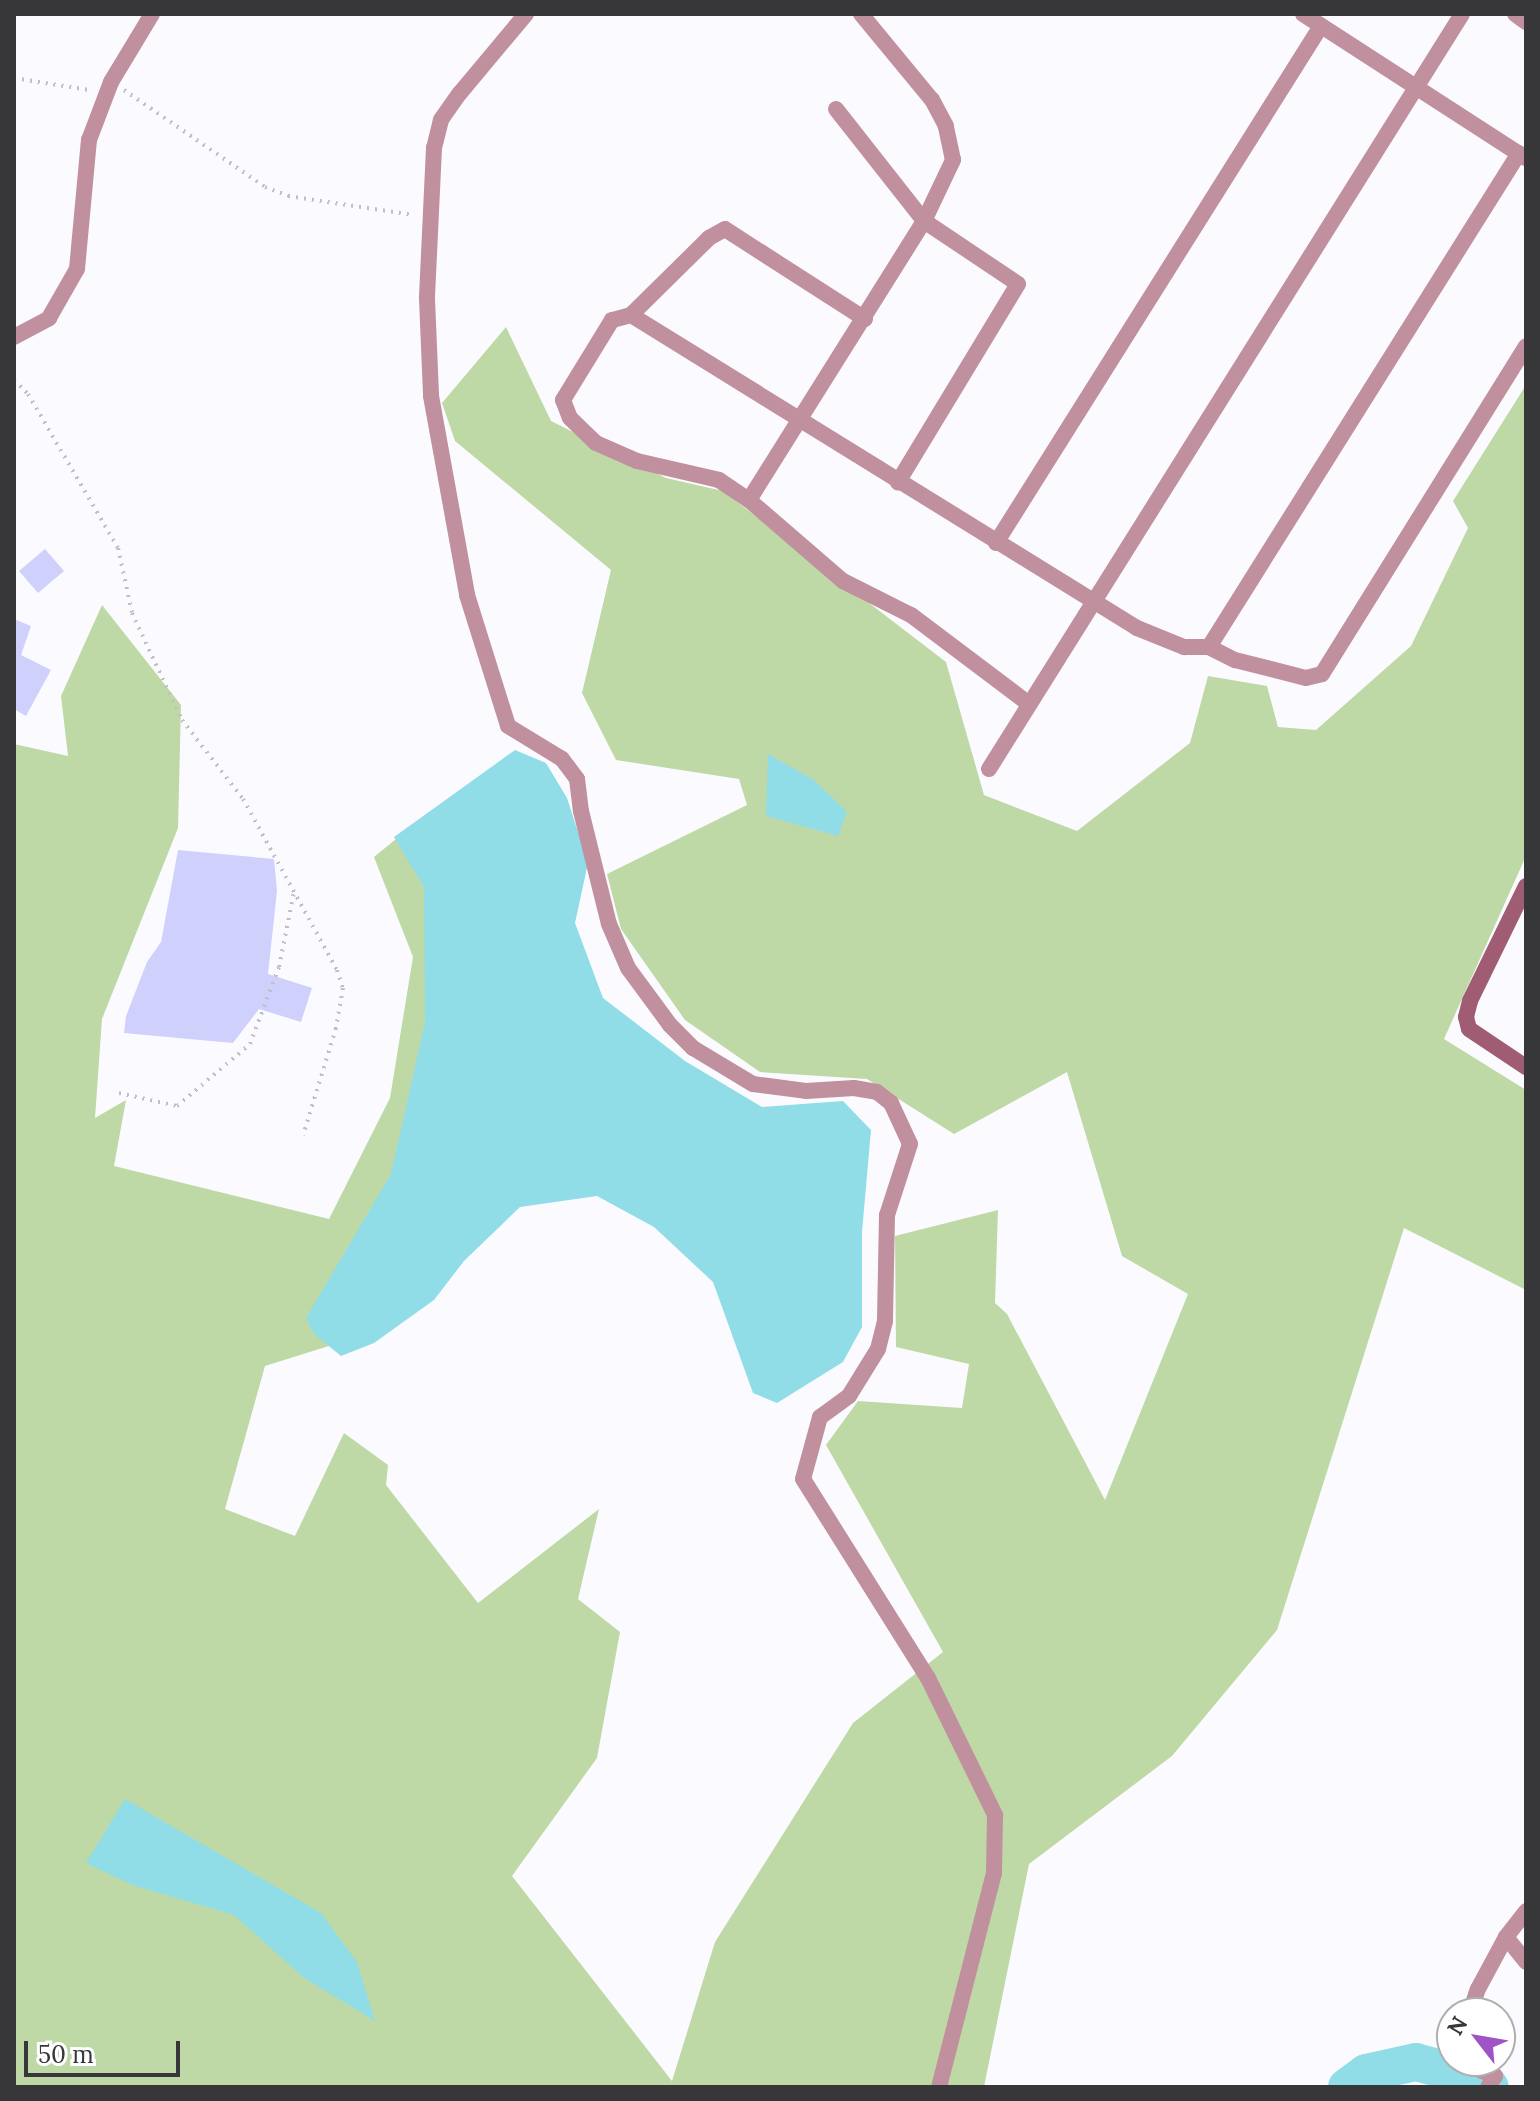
<!DOCTYPE html>
<style>
body{margin:0}
#map{position:relative;width:1540px;height:2101px;overflow:hidden;background:#fbfbff;font-family:Lora,serif}
div>[style]{position:absolute}
.green>*{inset:0;background:#bed9a5}
.water>*{inset:0;background:#90dde8}
.river>*{height:38px;margin:-19px;padding:0 19px;transform-origin:19px;border-radius:19px;background:#90dde8}
.building>*{inset:0;background:#d0d0fd}
.path>*{height:4px;margin-top:-2px;transform-origin:0;background:repeating-linear-gradient(90deg,#c0c0c3 0 2px,transparent 0 8px)}
.street>*{height:16px;margin:-8px;padding:0 8px;transform-origin:8px;border-radius:8px;background:#c1909e}
.secondary>*{height:16px;margin:-8px;padding:0 8px;transform-origin:8px;border-radius:8px;background:#a05c72}
span{translate:-50% -50%;white-space:nowrap;text-align:center;line-height:1.15;-webkit-text-stroke:6px #fff;paint-order:stroke}
.frame{position:absolute;inset:0;border:16px solid #373739;pointer-events:none}
.north{position:absolute;left:1436px;top:1997px;width:80px;height:80px;box-sizing:border-box;background:#fff;border:2px solid #afafb0;border-radius:50%;rotate:301deg;font-size:22px;font-weight:700;line-height:32px;text-align:center;color:#373739}
.north::after{content:'';display:block;margin:auto;width:28px;height:36px;background:#9e53c6;clip-path:polygon(50% 0,100% 100%,50% 72%,0 100%)}
.scale{position:absolute;left:24px;top:2041px;width:156px;height:36px;box-sizing:border-box;border:4px solid #373739;border-top:0;padding-left:10px;font-size:24px;line-height:28px;white-space:nowrap;color:#373739;-webkit-text-stroke:6px #fff;paint-order:stroke}
</style>
<div id="map">
<div class="green">
<div style="clip-path:polygon(506px 327px,551px 421px,666px 478px,723px 491px,946px 662px,984px 795px,1077px 831px,1190px 743px,1208px 676px,1267px 686px,1278px 727px,1316px 730px,1411px 646px,1468px 528px,1453px 501px,1526px 385px,1526px 856px,1444px 1039px,1526px 1090px,1526px 1290px,1404px 1228px,1277px 1630px,1172px 1756px,1029px 1864px,984px 2087px,14px 2087px,14px 744px,68px 756px,61px 696px,102px 605px,181px 705px,178px 828px,102px 1019px,95px 1118px,126px 1100px,114px 1166px,329px 1219px,390px 1098px,413px 957px,374px 857px,407px 830px,460px 941px,419px 1173px,332px 1345px,265px 1366px,225px 1509px,295px 1536px,344px 1433px,388px 1465px,386px 1485px,478px 1603px,599px 1509px,578px 1599px,620px 1632px,597px 1758px,512px 1876px,672px 2081px,715px 1942px,853px 1723px,943px 1652px,826px 1445px,858px 1401px,962px 1408px,969px 1364px,896px 1347px,895px 1236px,998px 1210px,995px 1303px,1007px 1314px,1105px 1500px,1188px 1294px,1122px 1256px,1067px 1072px,954px 1134px,867px 1079px,760px 1072px,685px 1020px,621px 929px,607px 874px,747px 805px,739px 779px,616px 760px,582px 693px,611px 570px,455px 441px,442px 403px)"></div>
</div>
<div class="water">
<div style="clip-path:polygon(515px 750px,546px 763px,567px 798px,588px 863px,575px 923px,603px 998px,685px 1061px,762px 1107px,843px 1101px,871px 1130px,862px 1232px,862px 1327px,843px 1362px,777px 1403px,753px 1393px,713px 1282px,654px 1227px,597px 1196px,520px 1207px,464px 1261px,434px 1300px,374px 1343px,341px 1356px,314px 1334px,306px 1318px,391px 1174px,425px 1022px,424px 887px,394px 837px)"></div>
<div style="clip-path:polygon(768px 754px,814px 780px,847px 812px,838px 836px,766px 816px)"></div>
<div style="clip-path:polygon(125px 1799px,321px 1913px,357px 1962px,375px 2021px,304px 1978px,234px 1915px,132px 1885px,86px 1863px)"></div>
</div>
<div class="river">
<div style="left:1347px;top:2087px;width:24px;rotate:-36deg"></div>
<div style="left:1366px;top:2073px;width:51px;rotate:-12.4deg"></div>
<div style="left:1416px;top:2062px;width:61px;rotate:15.2deg"></div>
<div style="left:1475px;top:2078px;width:17px;rotate:31deg"></div>
</div>
<div class="building">
<div style="clip-path:polygon(45px 549px,64px 571px,38px 593px,19px 571px)"></div>
<div style="clip-path:polygon(14px 619px,31px 626px,21px 655px,51px 670px,26px 716px,14px 709px)"></div>
<div style="clip-path:polygon(178px 850px,274px 859px,277px 891px,268px 974px,312px 988px,301px 1022px,259px 1009px,233px 1043px,124px 1033px,126px 1016px,147px 962px,161px 942px)"></div>
</div>
<div class="path">
<div style="left:14px;top:78px;width:76px;rotate:9.1deg"></div>
<div style="left:124px;top:90px;width:171px;rotate:34.5deg"></div>
<div style="left:265px;top:187px;width:25px;rotate:21deg"></div>
<div style="left:288px;top:196px;width:127px;rotate:8.6deg"></div>
<div style="left:14px;top:380px;width:20px;rotate:45deg"></div>
<div style="left:28px;top:394px;width:178px;rotate:59.7deg"></div>
<div style="left:118px;top:548px;width:66px;rotate:77.8deg"></div>
<div style="left:132px;top:613px;width:118px;rotate:65deg"></div>
<div style="left:182px;top:720px;width:100px;rotate:52.3deg"></div>
<div style="left:243px;top:799px;width:195px;rotate:61.2deg"></div>
<div style="left:337px;top:970px;width:19px;rotate:72deg"></div>
<div style="left:343px;top:988px;width:41px;rotate:99.9deg"></div>
<div style="left:336px;top:1028px;width:112px;rotate:107.1deg"></div>
<div style="left:119px;top:1093px;width:59px;rotate:12.6deg"></div>
<div style="left:177px;top:1106px;width:96px;rotate:-40.3deg"></div>
<div style="left:250px;top:1044px;width:82px;rotate:-69.4deg"></div>
<div style="left:279px;top:967px;width:76px;rotate:-78.7deg"></div>
</div>
<div class="street">
<div style="left:526px;top:14px;width:104px;rotate:129.9deg"></div>
<div style="left:459px;top:94px;width:32px;rotate:125deg"></div>
<div style="left:441px;top:120px;width:29px;rotate:104deg"></div>
<div style="left:434px;top:148px;width:151px;rotate:92.7deg"></div>
<div style="left:427px;top:299px;width:97px;rotate:87.6deg"></div>
<div style="left:431px;top:396px;width:202px;rotate:79.7deg"></div>
<div style="left:467px;top:595px;width:137px;rotate:72.6deg"></div>
<div style="left:508px;top:726px;width:63px;rotate:31.4deg"></div>
<div style="left:562px;top:759px;width:25px;rotate:53deg"></div>
<div style="left:577px;top:779px;width:32px;rotate:83deg"></div>
<div style="left:581px;top:811px;width:116px;rotate:76.1deg"></div>
<div style="left:609px;top:924px;width:48px;rotate:66.6deg"></div>
<div style="left:628px;top:968px;width:71px;rotate:53.6deg"></div>
<div style="left:670px;top:1025px;width:33px;rotate:45deg"></div>
<div style="left:693px;top:1048px;width:70px;rotate:31deg"></div>
<div style="left:753px;top:1084px;width:53px;rotate:7.5deg"></div>
<div style="left:806px;top:1091px;width:48px;rotate:-3.6deg"></div>
<div style="left:854px;top:1088px;width:23px;rotate:10deg"></div>
<div style="left:877px;top:1092px;width:18px;rotate:38deg"></div>
<div style="left:891px;top:1103px;width:45px;rotate:65.1deg"></div>
<div style="left:910px;top:1144px;width:75px;rotate:107.9deg"></div>
<div style="left:887px;top:1215px;width:106px;rotate:91.1deg"></div>
<div style="left:885px;top:1321px;width:29px;rotate:104deg"></div>
<div style="left:878px;top:1349px;width:55px;rotate:121.7deg"></div>
<div style="left:849px;top:1396px;width:36px;rotate:144deg"></div>
<div style="left:820px;top:1417px;width:64px;rotate:105.3deg"></div>
<div style="left:803px;top:1479px;width:235px;rotate:57.9deg"></div>
<div style="left:928px;top:1678px;width:153px;rotate:63.9deg"></div>
<div style="left:995px;top:1815px;width:58px;rotate:91deg"></div>
<div style="left:994px;top:1873px;width:221px;rotate:104.4deg"></div>
<div style="left:1303px;top:14px;width:265px;rotate:32.9deg"></div>
<div style="left:1515px;top:14px;width:14px;rotate:36deg"></div>
<div style="left:836px;top:109px;width:142px;rotate:51.8deg"></div>
<div style="left:924px;top:221px;width:113px;rotate:33.8deg"></div>
<div style="left:1018px;top:284px;width:232px;rotate:121.2deg"></div>
<div style="left:631px;top:315px;width:595px;rotate:31.74deg"></div>
<div style="left:1137px;top:628px;width:51px;rotate:22deg"></div>
<div style="left:1184px;top:647px;width:25px"></div>
<div style="left:1209px;top:647px;width:29px;rotate:27deg"></div>
<div style="left:1235px;top:660px;width:73px;rotate:14.2deg"></div>
<div style="left:1306px;top:678px;width:16px;rotate:-14deg"></div>
<div style="left:1322px;top:674px;width:386px;rotate:-58.1deg"></div>
<div style="left:865px;top:319px;width:166px;rotate:-147.3deg"></div>
<div style="left:725px;top:229px;width:18px;rotate:151deg"></div>
<div style="left:709px;top:238px;width:110px;rotate:135.4deg"></div>
<div style="left:631px;top:315px;width:20px;rotate:165deg"></div>
<div style="left:612px;top:320px;width:94px;rotate:121.5deg"></div>
<div style="left:563px;top:400px;width:19px;rotate:69deg"></div>
<div style="left:570px;top:418px;width:36px;rotate:44deg"></div>
<div style="left:596px;top:443px;width:45px;rotate:23.7deg"></div>
<div style="left:637px;top:461px;width:84px;rotate:13deg"></div>
<div style="left:719px;top:480px;width:36px;rotate:34deg"></div>
<div style="left:749px;top:500px;width:124px;rotate:40.8deg"></div>
<div style="left:843px;top:581px;width:76px;rotate:26.6deg"></div>
<div style="left:911px;top:615px;width:148px;rotate:37deg"></div>
<div style="left:14px;top:337px;width:40px;rotate:-28deg"></div>
<div style="left:49px;top:318px;width:56px;rotate:-60.3deg"></div>
<div style="left:77px;top:269px;width:130px;rotate:-84.7deg"></div>
<div style="left:89px;top:140px;width:62px;rotate:-69.2deg"></div>
<div style="left:111px;top:82px;width:79px;rotate:-58.9deg"></div>
<div style="left:749px;top:500px;width:329px;rotate:-57.9deg"></div>
<div style="left:924px;top:221px;width:68px;rotate:-64.6deg"></div>
<div style="left:953px;top:160px;width:35px;rotate:-102deg"></div>
<div style="left:946px;top:126px;width:30px;rotate:-118deg"></div>
<div style="left:932px;top:100px;width:112px;rotate:-129.5deg"></div>
<div style="left:996px;top:543px;width:611px;rotate:-57.85deg"></div>
<div style="left:1209px;top:647px;width:583px;rotate:-57.89deg"></div>
<div style="left:989px;top:769px;width:891px;rotate:-57.93deg"></div>
<div style="left:1506px;top:1937px;width:32px;rotate:51deg"></div>
<div style="left:1470px;top:2013px;width:25px;rotate:-72deg"></div>
<div style="left:1478px;top:1989px;width:59px;rotate:-61.7deg"></div>
<div style="left:1506px;top:1937px;width:33px;rotate:-52deg"></div>
<div style="left:1456px;top:2061px;width:42px;rotate:21deg"></div>
<div style="left:1495px;top:2076px;width:13px;rotate:122deg"></div>
</div>
<div class="secondary">
<div style="left:1526px;top:886px;width:128px;rotate:116deg"></div>
<div style="left:1470px;top:1001px;width:16px;rotate:104deg"></div>
<div style="left:1466px;top:1017px;width:12px;rotate:76deg"></div>
<div style="left:1469px;top:1029px;width:69px;rotate:33.7deg"></div>
</div>
<div class="frame"></div>
<div class="north">N</div>
<div class="scale">50 m</div>
</div>
